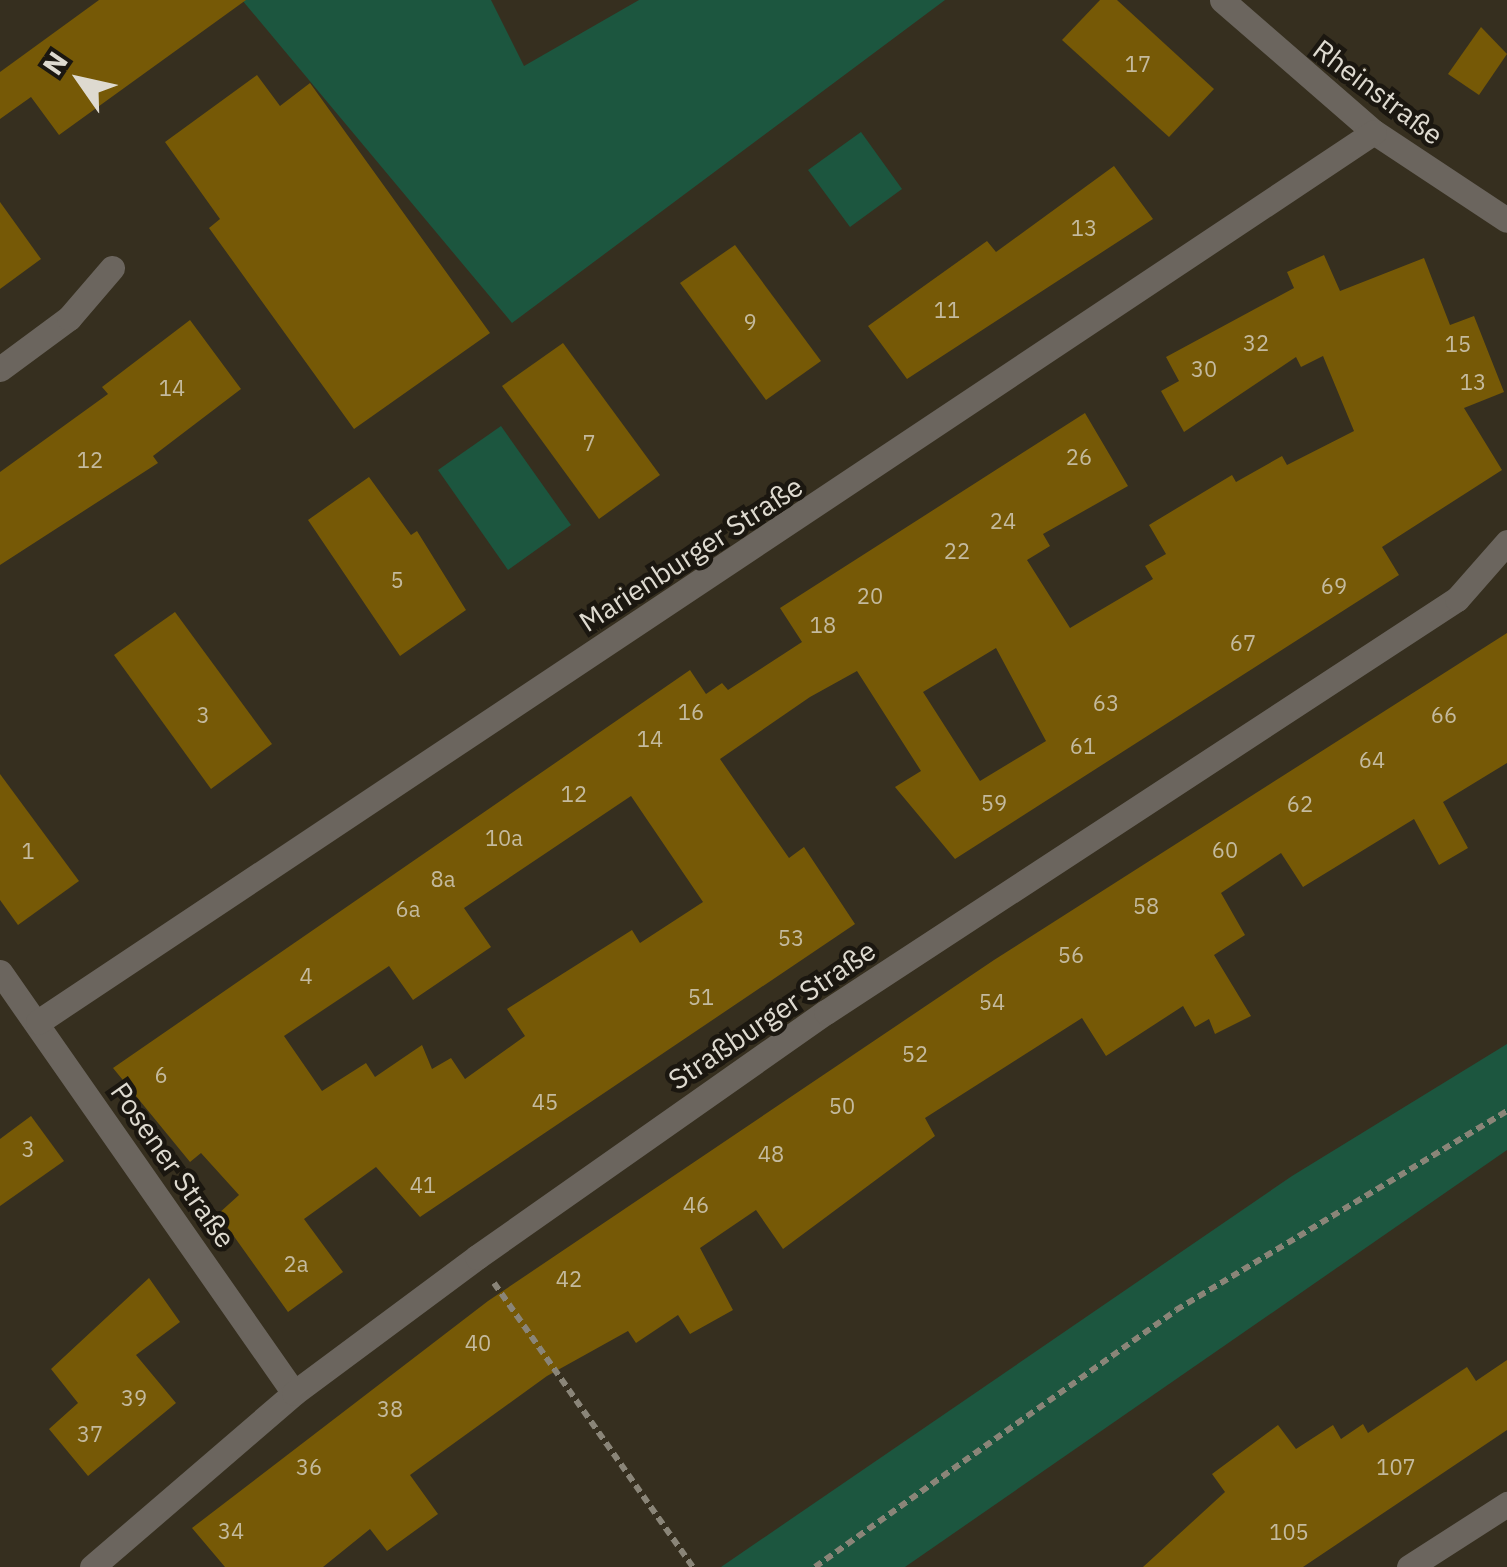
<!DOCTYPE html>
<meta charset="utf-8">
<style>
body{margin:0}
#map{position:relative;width:1507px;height:1567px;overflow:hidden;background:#362f1f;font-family:"IBM Plex Sans",sans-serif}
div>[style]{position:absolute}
.green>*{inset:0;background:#1c563f}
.building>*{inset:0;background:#765906}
.path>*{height:6px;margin-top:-3px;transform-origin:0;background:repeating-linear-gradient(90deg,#8a8578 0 8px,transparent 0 13px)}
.minor>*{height:25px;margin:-12.5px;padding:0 12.5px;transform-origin:12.5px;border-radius:12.5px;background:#6b655e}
span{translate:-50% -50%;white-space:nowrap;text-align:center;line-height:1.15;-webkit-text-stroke:9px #1b1710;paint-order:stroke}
.number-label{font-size:22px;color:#c4ba9e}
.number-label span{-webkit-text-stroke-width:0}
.street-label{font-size:28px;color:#dedad0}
.north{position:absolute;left:30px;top:30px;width:100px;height:100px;-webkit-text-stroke:8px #1b1710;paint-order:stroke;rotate:304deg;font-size:28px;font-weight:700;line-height:40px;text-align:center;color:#dedad0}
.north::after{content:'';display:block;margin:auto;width:35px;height:45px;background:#dedad0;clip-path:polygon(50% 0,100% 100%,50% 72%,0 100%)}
</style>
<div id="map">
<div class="green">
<div style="clip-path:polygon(242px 0,491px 0,524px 66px,639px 0,945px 0,512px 323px)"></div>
<div style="clip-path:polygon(861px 132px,902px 189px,850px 227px,808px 170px)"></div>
<div style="clip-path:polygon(501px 426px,571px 525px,508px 570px,438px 470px)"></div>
<div style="clip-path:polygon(1507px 1044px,1507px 1150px,905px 1567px,721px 1567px,1292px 1176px)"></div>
</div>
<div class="building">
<div style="clip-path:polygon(99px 0,246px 0,59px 135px,31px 97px,0 119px,0 72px)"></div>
<div style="clip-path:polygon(1100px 0,1117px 0,1214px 89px,1169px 137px,1062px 40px)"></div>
<div style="clip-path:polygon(1481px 27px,1507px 54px,1479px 95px,1448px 74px)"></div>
<div style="clip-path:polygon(257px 75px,280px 106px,310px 83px,490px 333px,354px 429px,209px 228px,220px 219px,165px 142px)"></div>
<div style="clip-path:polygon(1114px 166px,1153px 219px,907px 379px,868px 326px,987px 241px,996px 252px)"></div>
<div style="clip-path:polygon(0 202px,41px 259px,0 289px)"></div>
<div style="clip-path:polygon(735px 245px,821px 361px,766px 400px,680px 283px)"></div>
<div style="clip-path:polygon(evenodd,1324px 255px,1340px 291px,1424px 258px,1450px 325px,1474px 316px,1504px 392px,1464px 408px,1502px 470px,1382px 547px,1399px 575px,955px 859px,895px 787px,921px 771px,857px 671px,810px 697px,720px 759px,789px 858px,804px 847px,855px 924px,420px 1217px,376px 1167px,304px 1219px,343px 1272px,288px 1312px,218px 1214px,239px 1195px,201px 1153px,190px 1162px,113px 1068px,690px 670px,706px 694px,722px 683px,728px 690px,802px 642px,780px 608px,1085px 413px,1128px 486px,1043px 534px,1050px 546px,1027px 560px,1070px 628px,1153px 579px,1145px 566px,1166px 554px,1149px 525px,1232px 475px,1236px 482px,1282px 456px,1287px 465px,1354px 431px,1323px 356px,1301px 367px,1296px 357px,1184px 432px,1161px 391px,1179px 381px,1166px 357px,1294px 288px,1287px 272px,1324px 255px,996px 648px,1046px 741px,980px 781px,923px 692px,996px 648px,1324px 255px,631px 796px,703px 902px,640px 943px,632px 930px,507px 1009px,525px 1036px,465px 1079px,451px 1058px,432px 1069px,422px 1045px,375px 1077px,366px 1063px,322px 1091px,284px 1036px,389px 966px,413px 1000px,491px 947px,464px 908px,631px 796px)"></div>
<div style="clip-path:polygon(190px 320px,241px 389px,153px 456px,158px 463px,0 565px,0 472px,108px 394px,102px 387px)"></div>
<div style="clip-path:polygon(563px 343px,660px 475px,599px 519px,502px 386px)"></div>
<div style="clip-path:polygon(369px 477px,411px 535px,417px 531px,466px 610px,400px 656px,308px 520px)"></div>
<div style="clip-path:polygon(175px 612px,272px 744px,211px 789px,114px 655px)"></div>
<div style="clip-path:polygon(1507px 633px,1507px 763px,1443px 802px,1468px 848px,1439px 865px,1414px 819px,1303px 887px,1281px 853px,1221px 893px,1245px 935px,1214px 955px,1251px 1016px,1215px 1034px,1209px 1019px,1195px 1027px,1183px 1006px,1106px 1056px,1082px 1018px,925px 1118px,935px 1136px,783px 1249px,756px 1210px,700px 1248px,733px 1310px,690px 1334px,678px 1315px,636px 1343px,628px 1331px,547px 1376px,410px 1475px,438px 1514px,387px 1551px,370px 1529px,323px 1567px,225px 1567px,192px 1528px,488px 1301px,994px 960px)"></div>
<div style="clip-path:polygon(0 774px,79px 881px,18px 925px,0 900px)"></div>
<div style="clip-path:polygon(31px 1116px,64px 1161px,0 1206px,0 1139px)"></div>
<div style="clip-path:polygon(149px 1278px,180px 1322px,136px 1355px,176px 1403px,88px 1476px,49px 1429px,78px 1403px,51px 1369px)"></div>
<div style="clip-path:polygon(1507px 1360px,1507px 1430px,1303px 1567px,1143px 1567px,1225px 1492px,1212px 1474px,1278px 1425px,1296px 1449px,1333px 1425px,1341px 1439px,1363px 1424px,1368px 1433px,1467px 1367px,1476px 1381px)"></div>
</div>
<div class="path">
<div style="left:494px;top:1283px;width:347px;rotate:55deg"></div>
<div style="left:815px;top:1567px;width:443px;rotate:-35.4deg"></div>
<div style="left:1176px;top:1310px;width:386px;rotate:-31deg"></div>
</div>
<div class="minor">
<div style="left:1222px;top:0;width:201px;rotate:41deg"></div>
<div style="left:1374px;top:132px;width:159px;rotate:33.5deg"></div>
<div style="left:0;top:369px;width:86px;rotate:-36.5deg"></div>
<div style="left:69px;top:318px;width:66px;rotate:-49.3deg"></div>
<div style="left:0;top:972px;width:513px;rotate:55.07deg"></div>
<div style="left:38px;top:1022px;width:1605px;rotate:-33.67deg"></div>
<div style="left:92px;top:1567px;width:267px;rotate:-40.7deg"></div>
<div style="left:294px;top:1393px;width:228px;rotate:-36.6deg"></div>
<div style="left:477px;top:1257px;width:426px;rotate:-35.1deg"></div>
<div style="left:826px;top:1012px;width:754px;rotate:-33.21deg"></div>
<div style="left:1457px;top:599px;width:76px;rotate:-48.7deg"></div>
<div style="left:1409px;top:1567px;width:117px;rotate:-32.7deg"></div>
</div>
<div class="number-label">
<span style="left:1138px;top:64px">17</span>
<span style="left:1084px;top:228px">13</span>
<span style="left:947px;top:310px">11</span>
<span style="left:750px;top:322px">9</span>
<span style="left:1256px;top:343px">32</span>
<span style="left:1458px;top:344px">15</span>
<span style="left:1204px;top:369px">30</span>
<span style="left:1473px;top:382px">13</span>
<span style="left:172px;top:388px">14</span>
<span style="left:589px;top:443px">7</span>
<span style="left:1079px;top:457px">26</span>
<span style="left:90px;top:460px">12</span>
<span style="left:1003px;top:521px">24</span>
<span style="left:957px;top:551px">22</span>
<span style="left:397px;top:580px">5</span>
<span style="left:1334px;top:586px">69</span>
<span style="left:870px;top:596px">20</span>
<span style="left:823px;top:625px">18</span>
<span style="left:1243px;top:643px">67</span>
<span style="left:1106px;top:703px">63</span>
<span style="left:691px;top:712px">16</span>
<span style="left:203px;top:715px">3</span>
<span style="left:1444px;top:715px">66</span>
<span style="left:650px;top:739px">14</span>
<span style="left:1083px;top:746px">61</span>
<span style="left:1372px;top:760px">64</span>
<span style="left:574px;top:794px">12</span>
<span style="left:994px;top:803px">59</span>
<span style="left:1300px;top:804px">62</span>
<span style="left:504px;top:838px">10a</span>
<span style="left:1225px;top:850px">60</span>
<span style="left:28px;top:851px">1</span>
<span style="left:443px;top:879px">8a</span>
<span style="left:1146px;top:906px">58</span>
<span style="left:408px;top:909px">6a</span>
<span style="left:791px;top:938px">53</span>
<span style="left:1071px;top:955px">56</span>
<span style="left:306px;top:976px">4</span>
<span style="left:701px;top:997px">51</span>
<span style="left:992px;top:1002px">54</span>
<span style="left:915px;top:1054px">52</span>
<span style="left:161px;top:1075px">6</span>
<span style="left:545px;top:1102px">45</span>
<span style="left:842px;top:1106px">50</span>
<span style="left:28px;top:1149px">3</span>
<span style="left:771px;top:1154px">48</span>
<span style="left:423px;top:1185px">41</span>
<span style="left:696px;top:1205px">46</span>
<span style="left:296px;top:1264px">2a</span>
<span style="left:569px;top:1279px">42</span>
<span style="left:478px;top:1343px">40</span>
<span style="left:134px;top:1398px">39</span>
<span style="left:390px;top:1409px">38</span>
<span style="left:90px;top:1434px">37</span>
<span style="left:309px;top:1467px">36</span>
<span style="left:1396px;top:1467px">107</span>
<span style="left:231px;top:1531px">34</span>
<span style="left:1289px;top:1532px">105</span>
</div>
<div class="street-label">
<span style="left:1378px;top:92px;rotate:37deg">Rheinstraße</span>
<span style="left:691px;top:554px;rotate:-33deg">Marienburger Straße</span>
<span style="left:772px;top:1015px;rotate:-34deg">Straßburger Straße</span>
<span style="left:173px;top:1165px;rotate:55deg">Posener Straße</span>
</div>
<div class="north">N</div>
</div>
